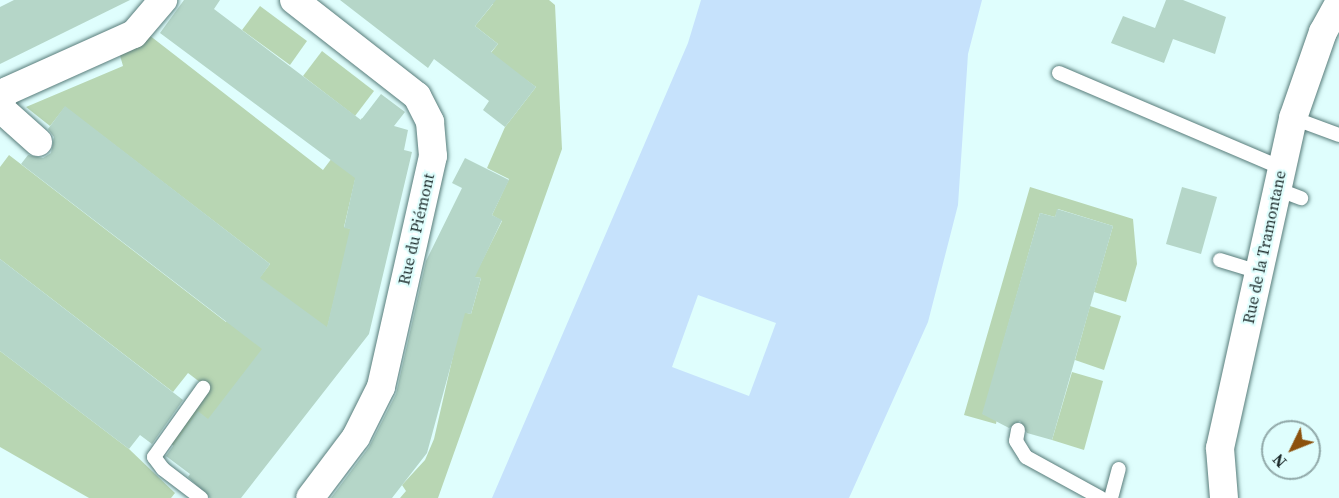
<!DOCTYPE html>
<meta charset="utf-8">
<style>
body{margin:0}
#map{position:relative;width:1339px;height:498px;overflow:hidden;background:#dffefd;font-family:"Source Serif 4",serif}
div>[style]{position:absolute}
.green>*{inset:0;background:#b8d6b3}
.water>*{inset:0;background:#c6e2fc}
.pier>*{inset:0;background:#dffefd}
.building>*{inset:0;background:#b5d6c8}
.roads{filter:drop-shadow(0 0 2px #587c7a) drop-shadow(0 0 2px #587c7a)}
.service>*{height:14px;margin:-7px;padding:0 7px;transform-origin:7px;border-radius:7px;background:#fff}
.minor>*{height:28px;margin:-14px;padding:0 14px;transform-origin:14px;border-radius:14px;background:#fff}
span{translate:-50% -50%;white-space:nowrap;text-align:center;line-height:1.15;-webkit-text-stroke:4.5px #dffefd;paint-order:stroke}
.street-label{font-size:16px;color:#1c2a2a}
.north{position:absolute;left:1261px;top:420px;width:60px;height:60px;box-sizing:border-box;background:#dffefd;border:2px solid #91a9a9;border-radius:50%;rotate:227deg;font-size:16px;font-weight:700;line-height:24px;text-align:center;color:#1c2a2a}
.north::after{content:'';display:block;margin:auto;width:21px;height:27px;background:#8c510d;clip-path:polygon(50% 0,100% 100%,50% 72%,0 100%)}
</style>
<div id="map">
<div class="green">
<div style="clip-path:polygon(488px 0,549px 0,555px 5px,562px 149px,438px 498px,400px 498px,406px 491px,402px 485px,425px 460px,434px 439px,463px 312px,471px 314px,481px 278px,474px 277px,502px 221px,492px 215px,509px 179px,487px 168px,505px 127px,536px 87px,490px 54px,498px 44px,475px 26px,493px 4px)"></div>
<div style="clip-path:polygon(260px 6px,307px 41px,290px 65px,242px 30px)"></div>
<div style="clip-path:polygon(149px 35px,323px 170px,362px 118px,386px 136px,364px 141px,344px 227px,351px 229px,327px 329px,183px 452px,168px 442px,209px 389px,188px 373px,173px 392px,0 259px,0 167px,9px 155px,226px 322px,270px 264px,65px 107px,50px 126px,26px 107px,123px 66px,119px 52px)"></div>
<div style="clip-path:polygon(322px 51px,374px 91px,355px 116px,303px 76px)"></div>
<div style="clip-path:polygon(1030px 187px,1133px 219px,1137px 264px,1126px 302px,1094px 292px,1113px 226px,1058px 209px,1055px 217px,1040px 213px,983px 414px,997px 418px,996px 424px,964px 415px)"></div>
<div style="clip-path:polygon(1090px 306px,1121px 316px,1104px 370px,1075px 360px)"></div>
<div style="clip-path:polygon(0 351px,129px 449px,175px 493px,171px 498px,89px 498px,0 447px)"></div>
<div style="clip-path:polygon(1072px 372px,1103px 381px,1084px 450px,1052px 440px)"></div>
</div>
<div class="water">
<div style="clip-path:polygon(701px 0,982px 0,968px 54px,958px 205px,928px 322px,849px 498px,492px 498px,688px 43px)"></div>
</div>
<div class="pier">
<div style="clip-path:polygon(698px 295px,776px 323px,749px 396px,672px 367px)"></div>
</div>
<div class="building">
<div style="clip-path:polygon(14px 0,130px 0,0 64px,0 7px)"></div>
<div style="clip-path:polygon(184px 0,220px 0,214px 9px,361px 120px,381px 94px,405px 112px,394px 126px,408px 130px,404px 150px,412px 152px,369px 334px,241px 498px,210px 498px,188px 477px,190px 474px,166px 456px,198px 411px,208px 419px,262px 349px,21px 164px,28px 155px,43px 158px,51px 153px,54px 137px,48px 129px,65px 106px,270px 264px,260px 278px,327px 327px,350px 229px,344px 228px,355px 178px,160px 33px)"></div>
<div style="clip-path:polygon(340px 0,496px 0,475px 26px,498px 44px,491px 52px,536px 87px,505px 127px,483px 110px,489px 101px,434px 59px,428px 68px)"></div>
<div style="clip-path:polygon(1166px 0,1183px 0,1226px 17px,1215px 54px,1173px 39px,1164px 63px,1111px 43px,1123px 16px,1155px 28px)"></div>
<div style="clip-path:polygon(465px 158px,509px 180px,492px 215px,502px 220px,475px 277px,481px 278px,471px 314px,465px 313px,427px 453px,392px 498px,331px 498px,369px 447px,396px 394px,426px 261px,462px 188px,452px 183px)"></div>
<div style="clip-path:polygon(1182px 187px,1217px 197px,1201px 254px,1166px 244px)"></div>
<div style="clip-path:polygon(1057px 209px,1113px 226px,1052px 440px,1027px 433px,1020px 421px,1009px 428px,982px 414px,1040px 213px,1055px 217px)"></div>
<div style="clip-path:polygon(0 259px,183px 400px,152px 444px,140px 435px,129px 449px,0 351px)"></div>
</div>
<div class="roads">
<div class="service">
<div style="left:1059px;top:73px;width:242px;rotate:23.1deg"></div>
<div style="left:1293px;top:118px;width:49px;rotate:20.3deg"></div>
<div style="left:1277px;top:189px;width:26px;rotate:21deg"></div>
<div style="left:1220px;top:260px;width:41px;rotate:17.1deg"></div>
<div style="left:1018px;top:430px;width:11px;rotate:100deg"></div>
<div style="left:1016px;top:441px;width:19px;rotate:58deg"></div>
<div style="left:1026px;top:457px;width:85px;rotate:28.7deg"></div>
<div style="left:201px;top:498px;width:48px;rotate:-142.7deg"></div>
<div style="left:163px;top:469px;width:15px;rotate:-127deg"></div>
<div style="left:154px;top:457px;width:85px;rotate:-54.6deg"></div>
<div style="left:1111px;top:498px;width:30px;rotate:-75deg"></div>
</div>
<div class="minor">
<div style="left:294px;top:0;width:156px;rotate:38deg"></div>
<div style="left:417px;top:96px;width:29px;rotate:63deg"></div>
<div style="left:430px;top:122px;width:34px;rotate:85deg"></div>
<div style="left:433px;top:156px;width:237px;rotate:102.7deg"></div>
<div style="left:381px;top:387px;width:56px;rotate:116.6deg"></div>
<div style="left:356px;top:437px;width:76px;rotate:127deg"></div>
<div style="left:0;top:100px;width:11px;rotate:-52deg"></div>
<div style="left:7px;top:91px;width:139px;rotate:-24.2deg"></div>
<div style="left:134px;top:34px;width:45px;rotate:-49.5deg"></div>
<div style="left:0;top:108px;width:51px;rotate:41.8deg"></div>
<div style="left:1224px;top:498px;width:50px;rotate:-94.6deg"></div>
<div style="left:1220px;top:448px;width:338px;rotate:-77.5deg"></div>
<div style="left:1293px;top:118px;width:91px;rotate:-70.8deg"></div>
<div style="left:1323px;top:32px;width:33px;rotate:-61deg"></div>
</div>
</div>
<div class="street-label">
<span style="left:416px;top:229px;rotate:-77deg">Rue du Piémont</span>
<span style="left:1264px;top:247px;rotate:-78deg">Rue de la Tramontane</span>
</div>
<div class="north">N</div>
</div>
